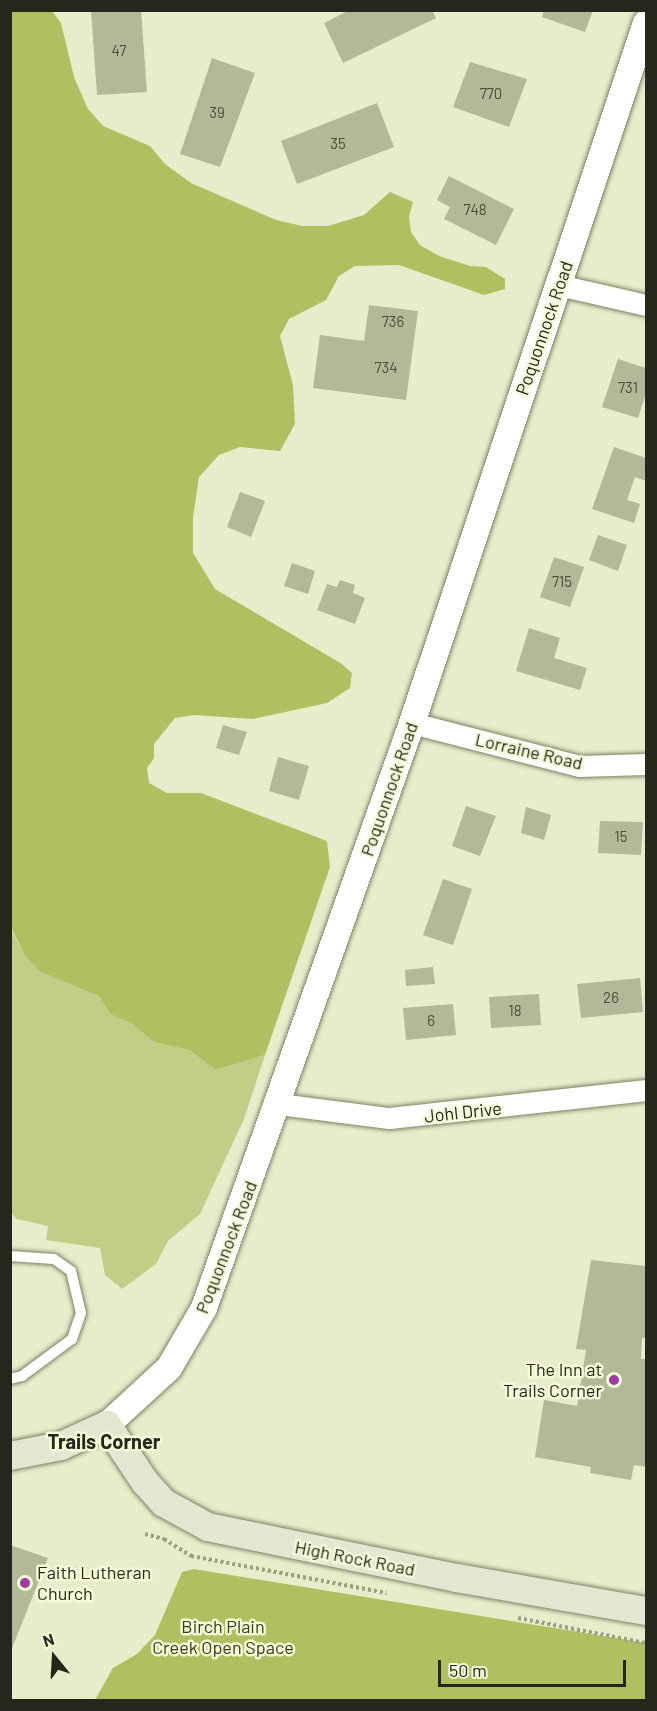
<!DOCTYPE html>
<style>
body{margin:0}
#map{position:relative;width:657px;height:1711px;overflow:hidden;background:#e6edcb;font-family:Barlow,sans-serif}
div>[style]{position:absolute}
.green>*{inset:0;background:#c1ce88}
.forest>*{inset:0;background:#b0c060}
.building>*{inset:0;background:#b2b998}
.path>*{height:4px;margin-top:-2px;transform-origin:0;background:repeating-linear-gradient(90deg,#9a9f85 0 3px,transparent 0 6px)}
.roads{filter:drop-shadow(0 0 2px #7c8364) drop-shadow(0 0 2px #7c8364)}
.service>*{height:10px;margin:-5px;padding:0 5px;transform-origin:5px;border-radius:5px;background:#fff}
.minor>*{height:21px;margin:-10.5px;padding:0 10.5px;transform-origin:10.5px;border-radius:10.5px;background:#fff}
.tertiary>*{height:26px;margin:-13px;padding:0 13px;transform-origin:13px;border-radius:13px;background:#fff}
.secondary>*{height:28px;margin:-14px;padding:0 14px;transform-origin:14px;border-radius:14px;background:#e3e7d2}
.dots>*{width:16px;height:16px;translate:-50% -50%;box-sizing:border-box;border:3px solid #f3fbd8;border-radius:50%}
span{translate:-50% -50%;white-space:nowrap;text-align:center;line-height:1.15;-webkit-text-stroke:5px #f3fbd8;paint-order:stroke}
.number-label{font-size:15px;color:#484c3a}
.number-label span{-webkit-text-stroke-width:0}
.street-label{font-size:18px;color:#25271b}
.poi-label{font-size:18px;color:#25271b}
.right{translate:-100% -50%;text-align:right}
.left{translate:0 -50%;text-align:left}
.park-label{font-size:18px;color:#363c13}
.neighbourhood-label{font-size:20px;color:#25271b;font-weight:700}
.frame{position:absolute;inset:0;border:12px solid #25271b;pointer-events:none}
.north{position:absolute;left:24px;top:1627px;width:60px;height:60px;-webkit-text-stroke:4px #f3fbd8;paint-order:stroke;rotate:342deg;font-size:16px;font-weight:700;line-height:24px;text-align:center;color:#25271b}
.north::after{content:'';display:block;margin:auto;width:21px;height:27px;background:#25271b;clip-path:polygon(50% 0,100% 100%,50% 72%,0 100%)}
.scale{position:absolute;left:438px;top:1660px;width:188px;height:27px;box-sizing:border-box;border:3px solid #25271b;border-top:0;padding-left:8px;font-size:18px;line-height:21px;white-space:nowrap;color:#25271b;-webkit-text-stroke:4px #f3fbd8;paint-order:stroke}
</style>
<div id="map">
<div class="green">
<div style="clip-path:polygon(10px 927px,25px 956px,39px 971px,100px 997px,110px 1014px,131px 1023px,154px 1042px,189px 1050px,216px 1070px,265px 1055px,244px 1119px,200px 1214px,168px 1241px,156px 1264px,122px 1289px,105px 1275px,100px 1248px,46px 1240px,48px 1226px,17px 1219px,11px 1213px)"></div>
</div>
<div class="forest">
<div style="clip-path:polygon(10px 11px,52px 11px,61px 23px,74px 77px,88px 109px,103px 126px,150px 146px,165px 164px,191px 183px,276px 220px,302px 226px,328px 226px,364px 215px,390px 192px,413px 202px,409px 216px,411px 232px,420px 245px,439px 256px,470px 266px,486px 267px,505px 279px,505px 289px,484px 295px,399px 265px,355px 266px,339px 276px,326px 300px,289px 319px,280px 336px,293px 385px,295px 424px,280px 451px,240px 447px,219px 455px,199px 477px,193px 518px,193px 553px,215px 589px,342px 664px,352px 673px,350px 688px,327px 703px,253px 719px,194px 715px,175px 718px,154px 744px,154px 758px,147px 768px,149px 783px,167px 793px,201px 793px,327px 841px,330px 867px,265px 1055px,216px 1070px,189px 1050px,154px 1042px,131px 1023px,110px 1014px,100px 997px,39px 971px,25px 956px,11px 927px)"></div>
<div style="clip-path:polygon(194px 1569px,646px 1643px,646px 1700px,95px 1700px,113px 1668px,137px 1654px,155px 1635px,182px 1572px)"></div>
</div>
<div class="building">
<div style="clip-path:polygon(91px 10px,141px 10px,147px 92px,97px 95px)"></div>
<div style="clip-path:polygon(350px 10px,432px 10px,436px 18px,343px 63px,324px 23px)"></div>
<div style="clip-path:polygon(544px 10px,593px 10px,585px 32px,542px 17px)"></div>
<div style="clip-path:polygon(212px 58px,255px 73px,220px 167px,180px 154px)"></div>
<div style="clip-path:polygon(470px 62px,527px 79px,509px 127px,453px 107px)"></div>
<div style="clip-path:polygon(377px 103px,394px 147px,297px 184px,281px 141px)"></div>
<div style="clip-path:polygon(449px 176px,514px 209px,496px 245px,444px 219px,450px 207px,437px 200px)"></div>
<div style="clip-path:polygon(369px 305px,418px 311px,406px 400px,313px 388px,320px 335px,364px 341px)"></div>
<div style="clip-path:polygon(618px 359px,646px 368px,646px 393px,638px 418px,602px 407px)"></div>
<div style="clip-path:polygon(614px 447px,646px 458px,646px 481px,635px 477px,627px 500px,640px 504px,634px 523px,592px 509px)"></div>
<div style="clip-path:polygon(240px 492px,265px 501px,251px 537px,227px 527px)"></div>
<div style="clip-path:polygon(598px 535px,627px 545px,618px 571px,589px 560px)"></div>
<div style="clip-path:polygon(554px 557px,584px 567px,570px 607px,540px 597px)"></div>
<div style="clip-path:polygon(292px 563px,315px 571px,308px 594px,284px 586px)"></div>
<div style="clip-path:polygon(340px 580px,355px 585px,353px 593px,365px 598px,355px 624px,317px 610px,327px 584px,337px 587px)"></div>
<div style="clip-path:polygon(529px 628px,560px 638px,554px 658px,587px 668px,580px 690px,516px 671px)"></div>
<div style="clip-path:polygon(223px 725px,247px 732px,239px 755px,216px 748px)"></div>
<div style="clip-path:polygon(278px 757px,309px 766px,299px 800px,269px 791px)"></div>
<div style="clip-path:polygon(466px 806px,496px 816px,480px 856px,452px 846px)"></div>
<div style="clip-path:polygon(526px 807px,551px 815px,544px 840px,521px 833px)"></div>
<div style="clip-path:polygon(600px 821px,643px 822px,641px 855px,598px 853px)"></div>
<div style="clip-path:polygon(443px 879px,472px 889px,453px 945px,423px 935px)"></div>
<div style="clip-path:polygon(433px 967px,435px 984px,406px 986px,405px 970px)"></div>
<div style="clip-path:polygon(640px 978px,643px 1012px,581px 1018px,577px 984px)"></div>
<div style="clip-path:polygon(539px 994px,541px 1025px,491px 1028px,489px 997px)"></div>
<div style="clip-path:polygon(453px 1004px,456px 1035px,406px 1040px,403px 1008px)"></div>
<div style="clip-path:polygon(591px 1260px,646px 1266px,646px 1338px,642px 1338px,641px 1359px,646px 1359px,646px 1467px,634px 1465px,631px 1480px,590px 1473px,591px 1467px,535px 1457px,544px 1400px,577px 1406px,586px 1350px,576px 1349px)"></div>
<div style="clip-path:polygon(10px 1545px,48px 1558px,11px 1651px,10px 1651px)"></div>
</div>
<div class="path">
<div style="left:145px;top:1534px;width:20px;rotate:15deg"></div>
<div style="left:164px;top:1539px;width:32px;rotate:32deg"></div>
<div style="left:191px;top:1556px;width:199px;rotate:10.7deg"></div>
<div style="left:518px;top:1618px;width:130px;rotate:11.1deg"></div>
</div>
<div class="roads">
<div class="service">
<div style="left:10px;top:1256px;width:44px;rotate:3.9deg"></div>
<div style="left:54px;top:1259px;width:21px;rotate:35deg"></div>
<div style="left:71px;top:1271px;width:43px;rotate:76.6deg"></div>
<div style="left:81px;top:1313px;width:28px;rotate:109deg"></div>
<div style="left:72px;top:1339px;width:62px;rotate:143.5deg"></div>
<div style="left:22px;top:1376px;width:12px;rotate:166deg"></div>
</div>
<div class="minor">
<div style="left:559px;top:285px;width:89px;rotate:12.9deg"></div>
<div style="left:412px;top:723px;width:172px;rotate:14.4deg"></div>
<div style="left:579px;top:766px;width:67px;rotate:-1.7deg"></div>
<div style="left:279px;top:1104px;width:111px;rotate:7.3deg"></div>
<div style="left:389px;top:1118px;width:259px;rotate:-6.2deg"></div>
</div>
<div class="tertiary">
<div style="left:107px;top:1425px;width:84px;rotate:-42.6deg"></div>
<div style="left:169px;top:1368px;width:69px;rotate:-59.7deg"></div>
<div style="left:204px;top:1308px;width:621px;rotate:-70.43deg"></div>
<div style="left:412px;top:723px;width:738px;rotate:-71.52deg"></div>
</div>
<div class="secondary">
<div style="left:10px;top:1456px;width:52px;rotate:-11.1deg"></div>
<div style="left:61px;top:1446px;width:51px;rotate:-24.5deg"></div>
<div style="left:107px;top:1425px;width:69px;rotate:56.3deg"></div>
<div style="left:145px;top:1482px;width:28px;rotate:48deg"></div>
<div style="left:164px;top:1503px;width:50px;rotate:28.6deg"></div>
<div style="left:208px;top:1527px;width:254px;rotate:11.6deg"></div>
<div style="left:457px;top:1578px;width:192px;rotate:9.9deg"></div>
</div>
</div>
<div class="dots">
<div style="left:614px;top:1380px;background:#9f3ba0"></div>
<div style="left:25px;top:1583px;background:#9f3ba0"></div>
</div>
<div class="number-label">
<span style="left:119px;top:51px">47</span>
<span style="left:491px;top:94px">770</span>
<span style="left:217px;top:113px">39</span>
<span style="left:338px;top:144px">35</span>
<span style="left:475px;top:210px">748</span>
<span style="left:393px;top:322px">736</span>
<span style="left:386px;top:368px">734</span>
<span style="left:628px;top:388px">731</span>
<span style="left:562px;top:582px">715</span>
<span style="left:621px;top:837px">15</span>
<span style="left:611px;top:998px">26</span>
<span style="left:515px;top:1011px">18</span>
<span style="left:431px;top:1021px">6</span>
</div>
<div class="street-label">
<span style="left:544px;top:328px;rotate:-71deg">Poquonnock Road</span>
<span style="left:529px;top:751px;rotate:13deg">Lorraine Road</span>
<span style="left:389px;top:789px;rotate:-71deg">Poquonnock Road</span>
<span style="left:463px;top:1112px;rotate:-6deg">Johl Drive</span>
<span style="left:226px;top:1247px;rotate:-69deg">Poquonnock Road</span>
<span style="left:355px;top:1558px;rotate:11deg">High Rock Road</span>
</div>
<div class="poi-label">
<span class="right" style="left:602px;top:1380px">The Inn at<br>Trails Corner</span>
<span class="left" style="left:37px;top:1583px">Faith Lutheran<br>Church</span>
</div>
<div class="park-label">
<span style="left:223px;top:1637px">Birch Plain<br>Creek Open Space</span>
</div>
<div class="neighbourhood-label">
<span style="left:104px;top:1441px">Trails Corner</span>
</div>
<div class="frame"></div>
<div class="north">N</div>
<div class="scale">50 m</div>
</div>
